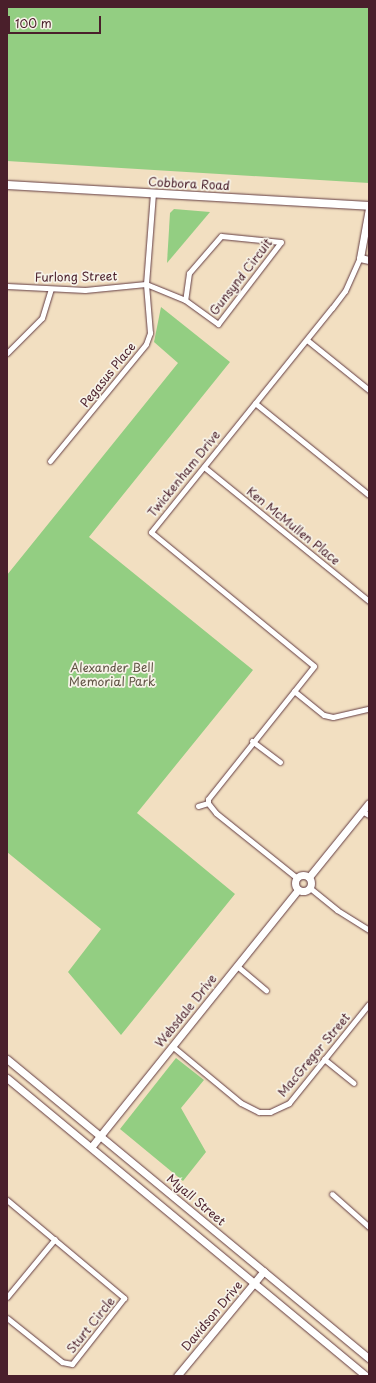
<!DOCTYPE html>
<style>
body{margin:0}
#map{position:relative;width:376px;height:1383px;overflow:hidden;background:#f2dfc1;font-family:"Playpen Sans",sans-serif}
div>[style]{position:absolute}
.green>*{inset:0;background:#93ce82}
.roads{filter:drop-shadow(0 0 1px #633c42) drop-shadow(0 0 1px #633c42)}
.street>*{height:5px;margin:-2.5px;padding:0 2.5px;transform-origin:2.5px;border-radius:2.5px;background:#fff}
.secondary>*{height:7px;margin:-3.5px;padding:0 3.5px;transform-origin:3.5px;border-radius:3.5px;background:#fff}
.secondary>.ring{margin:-3.5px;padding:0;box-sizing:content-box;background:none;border:7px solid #fff;border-radius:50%}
.primary>*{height:8px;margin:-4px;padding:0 4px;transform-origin:4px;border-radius:4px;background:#fff}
span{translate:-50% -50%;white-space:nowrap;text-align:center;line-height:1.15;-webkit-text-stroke:3.5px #f7f3e8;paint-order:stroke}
.street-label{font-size:12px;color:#4a1f2b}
.park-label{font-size:12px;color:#605445}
.frame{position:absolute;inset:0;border:8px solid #4a1f2b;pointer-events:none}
.scale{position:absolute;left:8px;top:16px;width:93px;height:18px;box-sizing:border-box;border:2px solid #4a1f2b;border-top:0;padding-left:5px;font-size:12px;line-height:14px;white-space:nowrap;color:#4a1f2b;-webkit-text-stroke:3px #f7f3e8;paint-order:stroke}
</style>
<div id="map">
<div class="green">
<div style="clip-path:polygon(7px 7px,369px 7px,369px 183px,7px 161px)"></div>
<div style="clip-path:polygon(174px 209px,210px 212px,167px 263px,170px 213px)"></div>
<div style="clip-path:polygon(161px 307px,230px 362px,89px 537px,253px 670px,137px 813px,235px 894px,121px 1035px,68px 972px,101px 929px,7px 852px,7px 575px,178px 363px,154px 342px)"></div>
<div style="clip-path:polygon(176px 1058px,204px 1080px,181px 1108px,206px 1152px,183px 1181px,120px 1129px)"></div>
</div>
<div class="roads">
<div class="street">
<div style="left:7px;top:286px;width:78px;rotate:2.9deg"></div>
<div style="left:85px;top:290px;width:61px;rotate:-5.6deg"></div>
<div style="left:146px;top:284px;width:42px;rotate:22.3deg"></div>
<div style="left:185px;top:300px;width:41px;rotate:36deg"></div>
<div style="left:218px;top:324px;width:103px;rotate:-52.5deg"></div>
<div style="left:281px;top:242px;width:60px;rotate:-174.3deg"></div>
<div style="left:221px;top:236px;width:49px;rotate:130.9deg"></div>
<div style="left:189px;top:273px;width:27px;rotate:98deg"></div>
<div style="left:307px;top:340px;width:80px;rotate:38.9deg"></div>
<div style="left:7px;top:353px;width:49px;rotate:-45deg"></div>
<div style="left:42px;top:318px;width:30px;rotate:-73deg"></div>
<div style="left:255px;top:403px;width:146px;rotate:38.9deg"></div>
<div style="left:50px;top:461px;width:151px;rotate:-50.6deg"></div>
<div style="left:146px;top:344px;width:12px;rotate:-70deg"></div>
<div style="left:150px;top:333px;width:49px;rotate:-94.7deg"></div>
<div style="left:146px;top:284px;width:90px;rotate:-85.6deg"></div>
<div style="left:204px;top:467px;width:213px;rotate:39.1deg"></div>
<div style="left:294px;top:691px;width:38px;rotate:39deg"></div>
<div style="left:324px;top:715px;width:9px;rotate:13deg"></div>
<div style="left:333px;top:717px;width:37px;rotate:-13deg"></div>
<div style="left:252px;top:741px;width:35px;rotate:37deg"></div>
<div style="left:198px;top:806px;width:10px;rotate:-17deg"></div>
<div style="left:362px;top:811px;width:8px;rotate:30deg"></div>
<div style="left:297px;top:878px;width:104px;rotate:-141.3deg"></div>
<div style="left:216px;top:813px;width:13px;rotate:-129deg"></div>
<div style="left:208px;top:803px;width:4px;rotate:-90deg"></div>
<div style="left:208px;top:799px;width:170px;rotate:-51.4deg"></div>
<div style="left:314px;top:666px;width:211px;rotate:-140.6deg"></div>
<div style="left:151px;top:532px;width:288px;rotate:-51.1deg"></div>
<div style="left:332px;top:308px;width:21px;rotate:-53deg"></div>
<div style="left:345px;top:291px;width:36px;rotate:-66deg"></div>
<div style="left:310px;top:888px;width:35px;rotate:39deg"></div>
<div style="left:337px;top:910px;width:38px;rotate:32deg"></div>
<div style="left:237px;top:966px;width:38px;rotate:40deg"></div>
<div style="left:172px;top:1046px;width:89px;rotate:39.6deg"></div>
<div style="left:241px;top:1103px;width:20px;rotate:27deg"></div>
<div style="left:259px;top:1112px;width:11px"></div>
<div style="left:270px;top:1112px;width:21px;rotate:-25deg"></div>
<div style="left:289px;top:1103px;width:127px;rotate:-51.1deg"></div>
<div style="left:324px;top:1059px;width:38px;rotate:39deg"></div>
<div style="left:332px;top:1194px;width:50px;rotate:41.7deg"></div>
<div style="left:7px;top:1200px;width:153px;rotate:39.9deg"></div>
<div style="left:124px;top:1298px;width:84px;rotate:128.2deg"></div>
<div style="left:72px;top:1364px;width:10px;rotate:-169deg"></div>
<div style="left:62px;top:1362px;width:70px;rotate:-141.3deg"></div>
<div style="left:7px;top:1297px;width:75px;rotate:-50.4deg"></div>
</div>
<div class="secondary">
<div style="left:369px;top:208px;width:51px;rotate:100.2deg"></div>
<div style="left:360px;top:258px;width:9px;rotate:13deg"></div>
<div class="ring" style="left:295px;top:875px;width:9px;height:9px"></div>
<div style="left:309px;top:877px;width:95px;rotate:-51deg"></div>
<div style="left:7px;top:1059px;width:470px;rotate:39.6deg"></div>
<div style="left:7px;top:1078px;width:467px;rotate:39.7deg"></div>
<div style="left:92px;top:1146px;width:329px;rotate:-51.2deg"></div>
<div style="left:177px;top:1376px;width:136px;rotate:-50.4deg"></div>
</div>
<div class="primary">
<div style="left:7px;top:185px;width:363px;rotate:3.3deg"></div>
</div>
</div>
<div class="street-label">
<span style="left:189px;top:184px;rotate:3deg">Cobbora Road</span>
<span style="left:76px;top:277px;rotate:-1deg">Furlong Street</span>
<span style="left:241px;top:277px;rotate:-52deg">Gunsynd Circuit</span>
<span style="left:108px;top:375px;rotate:-51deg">Pegasus Place</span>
<span style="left:184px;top:474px;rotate:-51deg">Twickenham Drive</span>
<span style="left:293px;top:526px;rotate:39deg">Ken McMullen Place</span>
<span style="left:186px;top:1011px;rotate:-51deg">Websdale Drive</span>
<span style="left:314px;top:1055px;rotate:-50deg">MacGregor Street</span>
<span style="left:196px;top:1200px;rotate:40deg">Myall Street</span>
<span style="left:212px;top:1316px;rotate:-50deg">Davidson Drive</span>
<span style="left:91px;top:1325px;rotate:-51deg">Sturt Circle</span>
</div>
<div class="park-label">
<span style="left:112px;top:675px">Alexander Bell<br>Memorial Park</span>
</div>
<div class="frame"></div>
<div class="scale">100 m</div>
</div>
